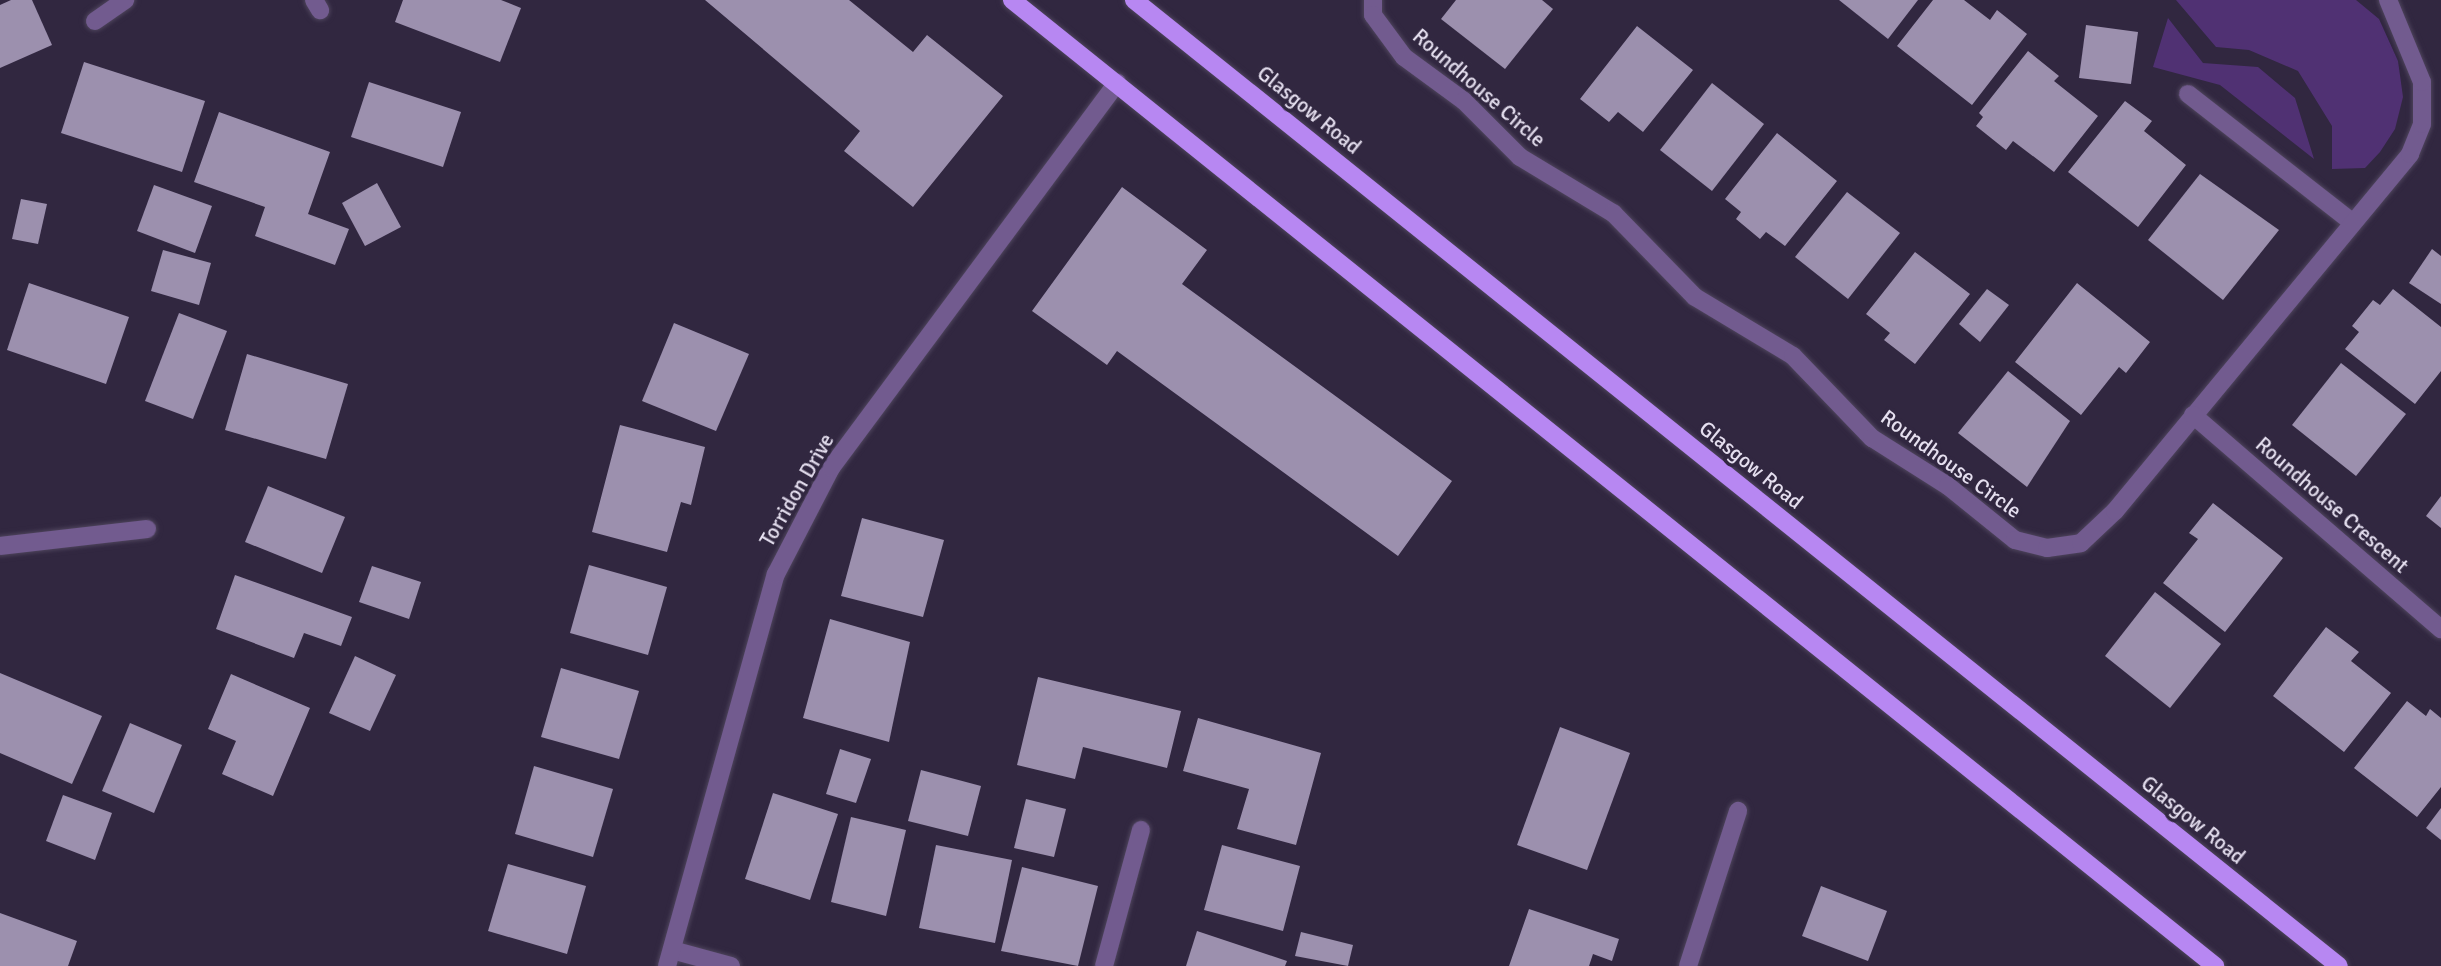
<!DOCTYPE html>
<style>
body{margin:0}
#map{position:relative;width:2441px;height:966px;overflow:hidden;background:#312740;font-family:Signika,sans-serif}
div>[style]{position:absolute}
.green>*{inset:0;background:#503173}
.building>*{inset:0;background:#9c90ae}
.roads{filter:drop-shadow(0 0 2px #4e445c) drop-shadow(0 0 2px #4e445c)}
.service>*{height:18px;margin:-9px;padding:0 9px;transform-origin:9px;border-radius:9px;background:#725b8f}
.minor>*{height:18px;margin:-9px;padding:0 9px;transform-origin:9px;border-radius:9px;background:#725b8f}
.primary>*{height:18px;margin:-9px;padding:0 9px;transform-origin:9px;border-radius:9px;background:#b787f2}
span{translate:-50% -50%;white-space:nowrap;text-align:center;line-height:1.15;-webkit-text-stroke:7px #312740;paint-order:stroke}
.street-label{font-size:21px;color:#e5dfef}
</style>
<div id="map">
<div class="green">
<div style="clip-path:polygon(2176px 0,2356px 0,2379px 19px,2398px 61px,2403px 97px,2395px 129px,2380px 152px,2365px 168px,2332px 169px,2332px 126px,2298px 71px,2249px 50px,2216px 47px)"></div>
<div style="clip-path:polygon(2168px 18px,2203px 63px,2258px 67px,2295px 98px,2314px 159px,2220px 85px,2153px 67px)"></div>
</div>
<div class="building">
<div style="clip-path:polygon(11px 0,32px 0,52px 45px,0 68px,0 5px)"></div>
<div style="clip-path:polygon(403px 0,501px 0,521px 8px,500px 62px,395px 22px)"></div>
<div style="clip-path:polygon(705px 0,849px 0,913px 52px,927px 35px,1003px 96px,913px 207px,844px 151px,860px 131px)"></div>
<div style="clip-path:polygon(1456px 0,1542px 0,1553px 9px,1505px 69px,1441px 19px)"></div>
<div style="clip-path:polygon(1839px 0,1918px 0,1888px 39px)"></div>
<div style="clip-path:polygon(1933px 0,1964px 0,1990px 20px,1997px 10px,2027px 34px,1972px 105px,1897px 46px)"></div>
<div style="clip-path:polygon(2086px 25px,2138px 32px,2131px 84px,2079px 78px)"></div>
<div style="clip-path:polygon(1637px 26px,1693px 70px,1643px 132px,1618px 112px,1609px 122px,1580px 99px)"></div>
<div style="clip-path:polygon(2028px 51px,2059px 76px,2054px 81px,2098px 116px,2054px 172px,2013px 141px,2006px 150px,1976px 126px,1983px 117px,1979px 113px)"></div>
<div style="clip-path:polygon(84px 62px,205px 101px,182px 172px,61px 133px)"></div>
<div style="clip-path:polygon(369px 82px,461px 112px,443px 167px,351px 137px)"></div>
<div style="clip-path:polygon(1712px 83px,1764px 124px,1712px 191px,1660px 150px)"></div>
<div style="clip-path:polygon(2125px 101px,2152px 121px,2144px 131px,2186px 165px,2138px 227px,2068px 172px)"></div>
<div style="clip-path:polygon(219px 112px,330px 152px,308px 214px,349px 229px,335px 265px,255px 236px,265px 207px,194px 182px)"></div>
<div style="clip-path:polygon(1777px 133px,1837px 181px,1785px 246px,1766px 232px,1760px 239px,1736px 219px,1741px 212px,1725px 199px)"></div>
<div style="clip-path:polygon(2200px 174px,2279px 230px,2223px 300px,2148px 240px)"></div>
<div style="clip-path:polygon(377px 183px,401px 227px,365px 246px,342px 203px)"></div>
<div style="clip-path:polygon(154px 185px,212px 206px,195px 253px,137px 231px)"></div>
<div style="clip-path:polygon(1122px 187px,1207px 250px,1182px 284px,1452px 481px,1398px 556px,1117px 351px,1107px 365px,1032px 311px)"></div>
<div style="clip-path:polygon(1847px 192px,1900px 233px,1848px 299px,1795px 257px)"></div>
<div style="clip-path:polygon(21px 199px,47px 204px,38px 244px,12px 239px)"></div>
<div style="clip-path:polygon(2432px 249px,2441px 256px,2441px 304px,2409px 283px)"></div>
<div style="clip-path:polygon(163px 250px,211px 263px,199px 305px,151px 291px)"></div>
<div style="clip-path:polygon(1915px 252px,1970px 294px,1915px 364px,1884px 340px,1890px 333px,1866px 314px)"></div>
<div style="clip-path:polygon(29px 283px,129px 317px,106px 384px,7px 350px)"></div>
<div style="clip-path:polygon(2077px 283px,2150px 342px,2126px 373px,2119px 367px,2081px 415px,2015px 362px)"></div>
<div style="clip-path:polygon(1987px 289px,2009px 305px,1980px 342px,1959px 324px)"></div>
<div style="clip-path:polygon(2393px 289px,2441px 327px,2441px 371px,2415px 404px,2345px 349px,2359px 332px,2352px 326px,2373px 300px,2380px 305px)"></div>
<div style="clip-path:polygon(179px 313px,227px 331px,193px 419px,145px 401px)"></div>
<div style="clip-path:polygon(674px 323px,749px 354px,716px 431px,642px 401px)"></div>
<div style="clip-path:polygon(247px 354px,348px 384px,326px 459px,225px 430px)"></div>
<div style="clip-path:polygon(2341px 363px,2406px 414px,2356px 476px,2292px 425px)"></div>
<div style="clip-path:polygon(2008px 371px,2070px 421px,2027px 487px,1958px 433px)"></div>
<div style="clip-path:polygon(620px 425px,705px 447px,691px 505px,681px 502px,667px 552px,592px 532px)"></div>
<div style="clip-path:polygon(268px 486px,345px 517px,322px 573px,245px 542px)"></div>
<div style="clip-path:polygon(2441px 496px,2441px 528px,2426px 516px)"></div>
<div style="clip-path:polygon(2213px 503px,2283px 558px,2225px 632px,2163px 583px,2198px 539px,2189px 533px)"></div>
<div style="clip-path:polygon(862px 518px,944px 540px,923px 617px,841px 596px)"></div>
<div style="clip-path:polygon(589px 565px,667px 587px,648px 655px,570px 633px)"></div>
<div style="clip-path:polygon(372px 566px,421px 582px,409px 619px,359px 602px)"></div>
<div style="clip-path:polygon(235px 575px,352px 617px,341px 646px,304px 633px,294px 658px,216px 629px)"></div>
<div style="clip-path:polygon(2155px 592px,2221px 644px,2170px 708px,2105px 656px)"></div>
<div style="clip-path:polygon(830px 619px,910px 642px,889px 742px,803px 718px)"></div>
<div style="clip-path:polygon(2326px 627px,2359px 652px,2351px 661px,2391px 693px,2344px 752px,2273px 696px)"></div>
<div style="clip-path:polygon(355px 656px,396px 675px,370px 731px,329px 713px)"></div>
<div style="clip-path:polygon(561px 668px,639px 691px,619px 759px,541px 737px)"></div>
<div style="clip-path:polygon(0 673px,102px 716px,72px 784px,0 753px)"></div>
<div style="clip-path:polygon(231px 674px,310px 708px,273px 796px,222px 774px,236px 741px,208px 729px)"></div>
<div style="clip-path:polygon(1038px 677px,1181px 711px,1167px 768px,1083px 747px,1075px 779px,1017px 765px)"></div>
<div style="clip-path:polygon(2407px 701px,2426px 716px,2430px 709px,2441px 718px,2441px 787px,2417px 817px,2354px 768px)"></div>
<div style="clip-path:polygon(1198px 718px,1321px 753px,1296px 845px,1237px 829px,1249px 789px,1183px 771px)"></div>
<div style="clip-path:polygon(130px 723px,182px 745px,154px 813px,102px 791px)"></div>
<div style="clip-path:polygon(1560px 727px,1630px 753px,1587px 870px,1517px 845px)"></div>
<div style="clip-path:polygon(840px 749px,871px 759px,856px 803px,826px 794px)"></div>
<div style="clip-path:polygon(534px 766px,613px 789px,593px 857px,515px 834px)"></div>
<div style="clip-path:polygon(921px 770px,981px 786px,968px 836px,908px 821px)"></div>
<div style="clip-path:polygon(773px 793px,838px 814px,810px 900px,745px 879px)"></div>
<div style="clip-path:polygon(63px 795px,112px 813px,95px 860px,46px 841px)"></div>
<div style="clip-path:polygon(1026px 799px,1066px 809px,1054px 857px,1014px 848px)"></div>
<div style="clip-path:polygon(2441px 808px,2441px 840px,2426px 828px)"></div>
<div style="clip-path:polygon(851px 817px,906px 830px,886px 916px,831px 902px)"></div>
<div style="clip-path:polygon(936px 845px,1012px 860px,995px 943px,919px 928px)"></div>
<div style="clip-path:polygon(1222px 845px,1300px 866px,1283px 931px,1204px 910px)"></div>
<div style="clip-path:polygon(508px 864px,586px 886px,567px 954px,488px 931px)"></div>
<div style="clip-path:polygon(1022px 867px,1098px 886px,1078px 966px,1001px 951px)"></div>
<div style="clip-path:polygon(1821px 886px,1887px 911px,1868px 961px,1802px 936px)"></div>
<div style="clip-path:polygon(1529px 909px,1619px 939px,1612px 961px,1593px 954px,1589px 966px,1509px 966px)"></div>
<div style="clip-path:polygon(0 913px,77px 941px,68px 966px,0 966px)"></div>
<div style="clip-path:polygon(1197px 931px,1287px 961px,1285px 966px,1186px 966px)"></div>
<div style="clip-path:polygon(1301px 932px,1353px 945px,1348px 966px,1295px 956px)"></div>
</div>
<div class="roads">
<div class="service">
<div style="left:95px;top:21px;width:37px;rotate:-35deg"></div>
<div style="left:2188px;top:94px;width:209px;rotate:38deg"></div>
<div style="left:1104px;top:966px;width:141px;rotate:-74.8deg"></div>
</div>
<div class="minor">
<div style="left:314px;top:0;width:12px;rotate:59deg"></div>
<div style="left:1373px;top:0;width:15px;rotate:90deg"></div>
<div style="left:1373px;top:15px;width:52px;rotate:53.6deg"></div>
<div style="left:1404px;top:57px;width:74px;rotate:36.3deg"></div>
<div style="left:1464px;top:101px;width:79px;rotate:45deg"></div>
<div style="left:1520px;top:157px;width:109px;rotate:31.1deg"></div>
<div style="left:1613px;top:213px;width:117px;rotate:45.7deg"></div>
<div style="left:1695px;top:297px;width:114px;rotate:31deg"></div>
<div style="left:1793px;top:356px;width:114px;rotate:46.1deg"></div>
<div style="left:1872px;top:438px;width:90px;rotate:32.3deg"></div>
<div style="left:1948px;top:486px;width:86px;rotate:38.9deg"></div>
<div style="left:2015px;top:540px;width:33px;rotate:14deg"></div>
<div style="left:2047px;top:548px;width:34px;rotate:-8deg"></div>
<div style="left:2081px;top:543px;width:47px;rotate:-43.3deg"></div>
<div style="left:2115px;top:511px;width:463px;rotate:-50.4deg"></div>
<div style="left:2410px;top:154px;width:32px;rotate:-68deg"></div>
<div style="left:2422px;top:124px;width:42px;rotate:-90deg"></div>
<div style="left:2422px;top:82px;width:89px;rotate:-112.5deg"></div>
<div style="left:2193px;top:415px;width:328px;rotate:40.8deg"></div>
<div style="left:0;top:546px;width:148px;rotate:-6.6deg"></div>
<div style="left:672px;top:950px;width:61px;rotate:15.2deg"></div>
<div style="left:667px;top:966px;width:407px;rotate:-74.5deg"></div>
<div style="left:776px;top:574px;width:119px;rotate:-62.6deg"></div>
<div style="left:831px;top:468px;width:480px;rotate:-53.4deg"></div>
<div style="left:1688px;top:966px;width:163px;rotate:-72.1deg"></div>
</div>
<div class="primary">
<div style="left:1012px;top:0;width:1543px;rotate:38.76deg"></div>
<div style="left:1134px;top:0;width:1544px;rotate:38.72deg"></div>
</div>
</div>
<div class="street-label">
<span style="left:1479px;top:88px;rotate:41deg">Roundhouse Circle</span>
<span style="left:1309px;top:110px;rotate:39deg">Glasgow Road</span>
<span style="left:1951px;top:464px;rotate:36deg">Roundhouse Circle</span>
<span style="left:1751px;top:465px;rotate:39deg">Glasgow Road</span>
<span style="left:797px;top:490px;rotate:-60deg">Torridon Drive</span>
<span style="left:2332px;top:505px;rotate:41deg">Roundhouse Crescent</span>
<span style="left:2193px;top:820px;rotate:39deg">Glasgow Road</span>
</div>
</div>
